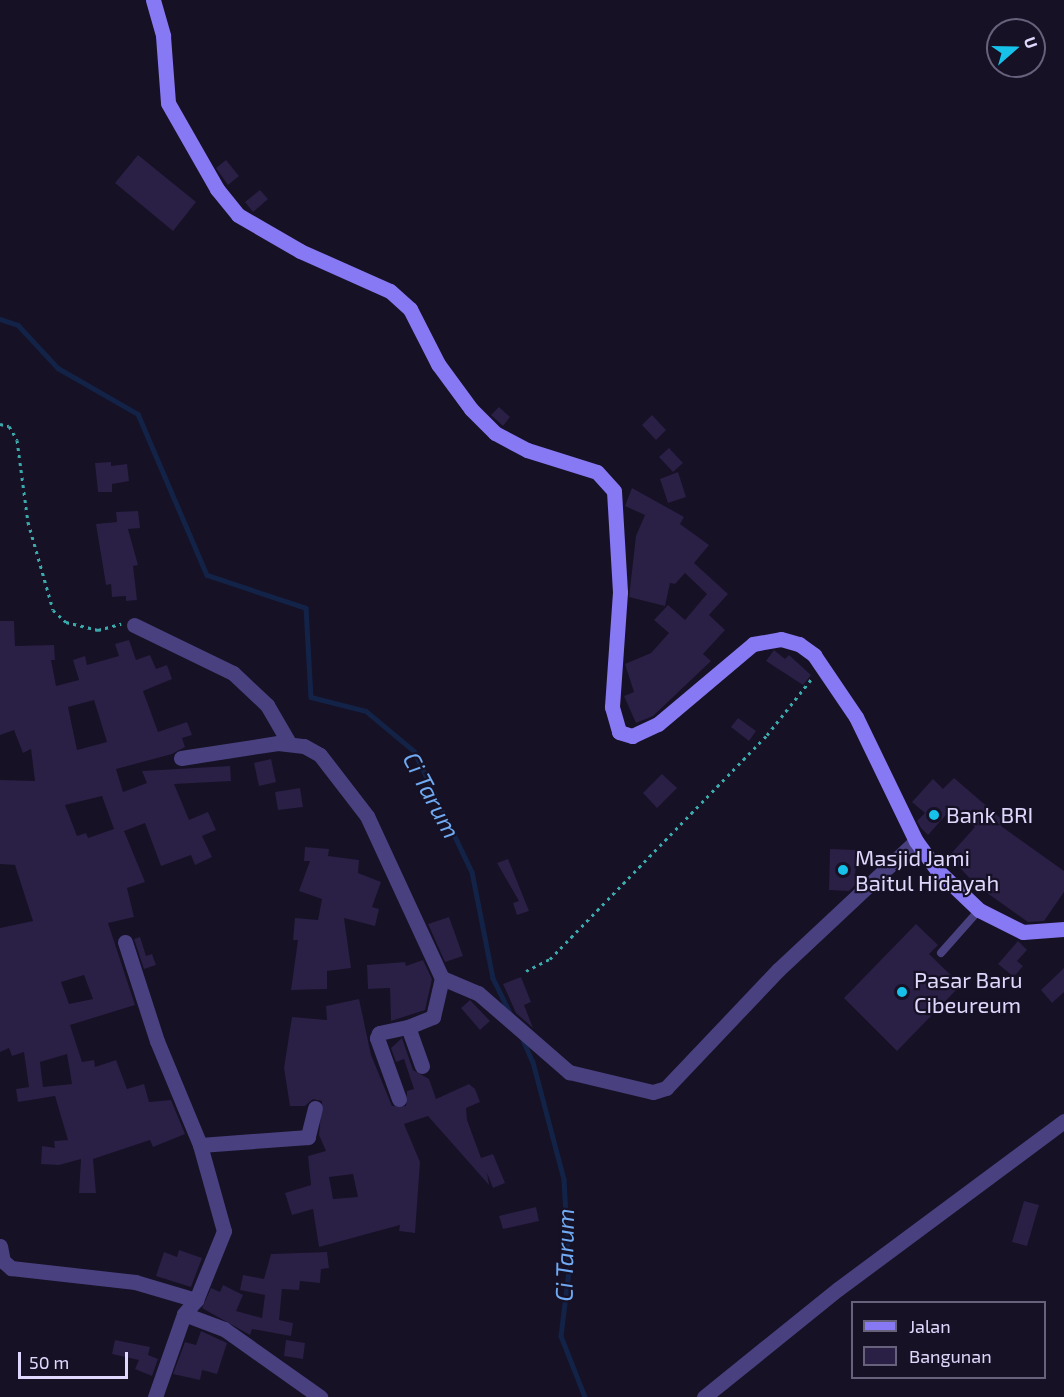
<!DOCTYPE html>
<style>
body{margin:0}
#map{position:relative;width:1064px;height:1397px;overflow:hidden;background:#161125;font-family:"Exo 2",sans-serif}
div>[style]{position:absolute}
.stream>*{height:4.5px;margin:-2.25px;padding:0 2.25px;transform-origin:2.25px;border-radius:2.25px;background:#132247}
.building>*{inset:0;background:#2a1f44}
.path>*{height:3px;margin-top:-1.5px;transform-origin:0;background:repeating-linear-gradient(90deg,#3aaaad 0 3px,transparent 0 7.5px)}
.service>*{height:8px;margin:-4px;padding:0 4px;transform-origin:4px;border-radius:4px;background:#49407f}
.minor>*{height:15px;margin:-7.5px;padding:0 7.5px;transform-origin:7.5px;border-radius:7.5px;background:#49407f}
.secondary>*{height:15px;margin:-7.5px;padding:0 7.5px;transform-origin:7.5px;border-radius:7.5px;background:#8778f3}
.dots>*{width:16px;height:16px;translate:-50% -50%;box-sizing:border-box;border:3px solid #161125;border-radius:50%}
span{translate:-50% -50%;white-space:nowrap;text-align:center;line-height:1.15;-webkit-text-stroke:4.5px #161125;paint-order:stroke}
.poi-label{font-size:22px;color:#e0d8fc}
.left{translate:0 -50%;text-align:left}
.water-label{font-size:24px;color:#70aaf2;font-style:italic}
.legend{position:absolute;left:851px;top:1301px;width:195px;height:78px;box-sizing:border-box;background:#161125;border:2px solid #67617b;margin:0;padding:8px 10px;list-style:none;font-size:18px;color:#e0d8fc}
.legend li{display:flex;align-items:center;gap:12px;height:30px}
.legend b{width:30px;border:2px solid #67617b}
.north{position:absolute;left:986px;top:18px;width:60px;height:60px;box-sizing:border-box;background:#161125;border:2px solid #67617b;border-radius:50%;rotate:70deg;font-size:16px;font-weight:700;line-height:24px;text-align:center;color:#e0d8fc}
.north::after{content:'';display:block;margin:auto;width:21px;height:27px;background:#16c1ea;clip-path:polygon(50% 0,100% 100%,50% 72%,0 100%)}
.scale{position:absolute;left:18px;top:1352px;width:110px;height:27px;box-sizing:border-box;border:3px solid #e0d8fc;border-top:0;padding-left:8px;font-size:18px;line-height:21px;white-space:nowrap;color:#e0d8fc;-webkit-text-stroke:4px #161125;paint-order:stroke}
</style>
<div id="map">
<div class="stream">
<div style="left:0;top:319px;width:19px;rotate:18deg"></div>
<div style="left:18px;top:325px;width:59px;rotate:47.1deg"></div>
<div style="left:58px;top:368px;width:92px;rotate:29.9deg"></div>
<div style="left:138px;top:414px;width:175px;rotate:66.8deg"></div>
<div style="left:207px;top:575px;width:104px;rotate:18.4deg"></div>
<div style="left:306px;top:608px;width:89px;rotate:86.8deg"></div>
<div style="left:311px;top:697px;width:57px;rotate:14.3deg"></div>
<div style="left:366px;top:711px;width:62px;rotate:39.8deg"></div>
<div style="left:414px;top:751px;width:134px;rotate:64.4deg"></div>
<div style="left:472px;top:872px;width:108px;rotate:78.8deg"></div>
<div style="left:493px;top:978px;width:39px;rotate:64deg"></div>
<div style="left:523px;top:1040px;width:24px;rotate:66deg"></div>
<div style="left:533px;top:1062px;width:121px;rotate:75.2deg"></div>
<div style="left:564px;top:1179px;width:92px;rotate:86.9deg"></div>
<div style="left:569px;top:1271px;width:65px;rotate:97deg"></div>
<div style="left:561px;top:1336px;width:66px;rotate:68.5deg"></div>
</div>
<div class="building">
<div style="clip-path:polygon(138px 155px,196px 202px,173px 231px,115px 183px)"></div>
<div style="clip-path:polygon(226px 160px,239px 176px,228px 185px,216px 168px)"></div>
<div style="clip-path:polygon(260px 190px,268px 199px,253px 212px,245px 202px)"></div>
<div style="clip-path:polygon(499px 407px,510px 417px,503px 426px,491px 415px)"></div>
<div style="clip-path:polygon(652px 415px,666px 430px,656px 440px,642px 425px)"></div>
<div style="clip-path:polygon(669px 448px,683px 463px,673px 472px,659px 457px)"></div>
<div style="clip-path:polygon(111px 462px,111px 466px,127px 464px,129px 481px,112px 484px,112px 492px,98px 492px,95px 463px)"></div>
<div style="clip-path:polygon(678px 472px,686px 497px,668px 503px,660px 479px)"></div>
<div style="clip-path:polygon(632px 488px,684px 517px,680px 524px,709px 545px,694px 563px,728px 594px,709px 615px,725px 630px,703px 654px,711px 661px,653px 716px,636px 723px,624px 696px,634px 692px,625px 664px,651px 653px,669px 633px,654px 620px,668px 605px,685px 620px,707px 594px,685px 573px,675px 584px,670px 583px,665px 606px,629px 597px,636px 536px,645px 515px,625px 506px)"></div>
<div style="clip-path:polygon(138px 511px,140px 528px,128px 529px,138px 565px,133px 566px,137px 600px,126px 601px,126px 596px,112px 597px,111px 584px,106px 585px,96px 524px,117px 522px,116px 512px)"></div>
<div style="clip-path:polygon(evenodd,0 621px,14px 621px,15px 646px,54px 645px,55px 660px,51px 660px,56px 686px,79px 680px,73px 660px,85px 656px,87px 665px,119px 656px,115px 644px,129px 640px,136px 660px,150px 655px,156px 669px,167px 665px,172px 679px,143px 691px,158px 732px,187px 722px,192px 735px,182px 738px,185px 747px,172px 754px,116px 769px,123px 792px,147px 783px,142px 771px,230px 766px,231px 781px,174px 784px,189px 820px,208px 812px,216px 830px,202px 836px,212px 857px,195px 865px,191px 855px,161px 866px,145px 823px,124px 831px,145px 882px,127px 888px,134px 917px,108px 923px,135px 1005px,70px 1025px,82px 1062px,94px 1060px,95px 1067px,116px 1060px,127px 1089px,144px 1084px,149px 1102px,171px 1100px,185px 1134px,153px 1147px,150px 1140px,93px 1159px,96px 1193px,79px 1193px,81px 1159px,59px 1165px,41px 1164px,42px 1146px,55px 1148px,54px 1141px,68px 1140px,55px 1096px,18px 1102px,16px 1089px,29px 1087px,24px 1052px,12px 1056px,9px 1048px,0 1052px,0 928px,33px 921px,15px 865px,0 864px,0 780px,35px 781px,31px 749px,23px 753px,14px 730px,0 735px,0 621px,94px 700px,107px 742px,77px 750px,68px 707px,94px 700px,0 621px,102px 796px,114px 829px,88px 838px,86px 833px,77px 836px,65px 805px,102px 796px,0 621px,84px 975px,93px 999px,69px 1004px,61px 982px,84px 975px,0 621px,67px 1054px,72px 1084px,43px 1087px,40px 1062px,67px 1054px)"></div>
<div style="clip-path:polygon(774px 650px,785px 659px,789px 655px,811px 675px,803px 685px,766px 661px)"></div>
<div style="clip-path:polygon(738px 718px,756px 731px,749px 741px,731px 727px)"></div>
<div style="clip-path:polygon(271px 759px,276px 782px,259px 786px,254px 763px)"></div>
<div style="clip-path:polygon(662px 774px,677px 788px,657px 808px,643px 793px)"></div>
<div style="clip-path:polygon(954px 778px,1005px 822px,1001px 826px,1064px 871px,1064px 892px,1044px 921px,1028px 922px,976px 885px,949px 856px,975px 827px,953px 807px,928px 835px,921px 828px,917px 821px,925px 813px,912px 802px,933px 779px,943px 789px)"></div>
<div style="clip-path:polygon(300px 788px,303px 807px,278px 810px,275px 792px)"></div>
<div style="clip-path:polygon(305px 847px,329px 849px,328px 856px,359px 860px,358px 873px,381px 882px,372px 907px,379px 909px,375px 926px,344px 918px,351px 968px,327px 971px,327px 989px,291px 990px,298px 940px,293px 940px,295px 918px,318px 920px,322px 899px,299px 891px,310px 861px,304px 861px)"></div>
<div style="clip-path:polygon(830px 849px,856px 850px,855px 885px,849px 891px,829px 890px)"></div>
<div style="clip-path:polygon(508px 859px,529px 911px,517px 915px,513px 903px,519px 901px,497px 863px)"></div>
<div style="clip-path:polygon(449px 917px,463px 956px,445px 962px,428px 924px)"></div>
<div style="clip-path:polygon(916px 924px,938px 945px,929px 954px,961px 985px,897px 1051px,844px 998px)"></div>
<div style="clip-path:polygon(140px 937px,146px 956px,152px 954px,156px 965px,144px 969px,134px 939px)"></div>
<div style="clip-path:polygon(1018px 941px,1027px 950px,1017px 961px,1023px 966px,1014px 977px,998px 964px)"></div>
<div style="clip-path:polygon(423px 960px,432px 979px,425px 1010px,391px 1021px,390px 988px,368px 989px,367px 965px,405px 962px,406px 966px)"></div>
<div style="clip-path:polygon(1064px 968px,1064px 992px,1052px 1003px,1041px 990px)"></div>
<div style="clip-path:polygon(521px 977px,531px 1002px,524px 1005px,533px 1028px,516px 1013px,503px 984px)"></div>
<div style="clip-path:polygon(evenodd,359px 999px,371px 1055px,392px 1106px,406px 1106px,407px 1091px,414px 1089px,404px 1059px,396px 1062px,391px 1048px,402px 1038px,413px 1070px,429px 1079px,436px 1099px,469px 1084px,475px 1089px,480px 1102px,466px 1108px,467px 1120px,481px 1158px,493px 1154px,505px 1183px,493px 1188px,487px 1173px,489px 1185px,428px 1116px,404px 1124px,420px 1162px,415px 1233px,399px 1231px,400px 1225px,319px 1247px,313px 1209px,292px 1215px,285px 1193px,311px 1185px,308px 1156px,326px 1151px,319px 1135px,322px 1101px,313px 1099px,305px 1106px,290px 1106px,284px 1068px,292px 1017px,327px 1020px,326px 1006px,359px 999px,353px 1174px,358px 1197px,333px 1199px,329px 1177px,353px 1174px)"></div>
<div style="clip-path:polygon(470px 1000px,490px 1021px,480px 1030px,461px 1008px)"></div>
<div style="clip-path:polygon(1024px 1201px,1039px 1205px,1027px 1246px,1012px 1242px)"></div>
<div style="clip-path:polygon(536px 1207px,539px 1221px,503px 1229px,499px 1216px)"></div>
<div style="clip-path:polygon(179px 1250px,202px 1258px,191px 1287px,156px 1276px,164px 1252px,177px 1257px)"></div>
<div style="clip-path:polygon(327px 1252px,329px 1268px,321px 1269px,320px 1283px,300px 1281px,299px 1290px,282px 1289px,279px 1320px,293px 1323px,291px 1336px,252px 1329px,250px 1335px,202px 1308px,211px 1288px,220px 1292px,223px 1285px,243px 1295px,236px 1311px,262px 1318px,265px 1295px,240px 1290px,243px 1275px,264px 1279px,271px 1254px)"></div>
<div style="clip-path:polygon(201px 1331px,227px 1343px,217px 1374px,202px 1370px,200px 1380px,173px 1374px,185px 1342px,196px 1345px)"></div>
<div style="clip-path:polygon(115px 1340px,150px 1347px,148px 1355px,158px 1359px,152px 1376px,135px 1369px,139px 1360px,112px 1354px)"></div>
<div style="clip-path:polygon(286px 1340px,305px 1343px,303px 1359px,284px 1356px)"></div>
</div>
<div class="path">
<div style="left:0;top:424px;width:9px;rotate:13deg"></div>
<div style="left:9px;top:426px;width:16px;rotate:60deg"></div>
<div style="left:17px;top:440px;width:83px;rotate:82.4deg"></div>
<div style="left:28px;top:522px;width:91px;rotate:74.1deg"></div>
<div style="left:53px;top:610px;width:18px;rotate:43deg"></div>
<div style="left:66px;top:622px;width:33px;rotate:14deg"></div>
<div style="left:98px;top:630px;width:24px;rotate:-15deg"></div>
<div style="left:526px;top:971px;width:27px;rotate:-27deg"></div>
<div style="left:550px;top:959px;width:312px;rotate:-45.9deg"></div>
<div style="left:767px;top:735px;width:74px;rotate:-51.6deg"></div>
</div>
<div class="service">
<div style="left:941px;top:953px;width:57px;rotate:-48.5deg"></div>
</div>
<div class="minor">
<div style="left:134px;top:625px;width:110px;rotate:25.9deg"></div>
<div style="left:233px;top:673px;width:47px;rotate:43.3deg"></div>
<div style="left:267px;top:705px;width:44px;rotate:59.9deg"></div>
<div style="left:181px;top:758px;width:98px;rotate:-8.8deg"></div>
<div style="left:278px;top:743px;width:26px;rotate:7deg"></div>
<div style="left:304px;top:746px;width:18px;rotate:29deg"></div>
<div style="left:320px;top:755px;width:77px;rotate:52.4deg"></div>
<div style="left:367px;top:816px;width:179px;rotate:65.2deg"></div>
<div style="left:442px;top:978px;width:39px;rotate:23deg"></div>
<div style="left:478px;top:993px;width:121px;rotate:41deg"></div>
<div style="left:569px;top:1072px;width:86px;rotate:13.4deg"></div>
<div style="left:653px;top:1092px;width:14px;rotate:-17deg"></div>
<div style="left:666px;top:1088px;width:163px;rotate:-46.5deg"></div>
<div style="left:778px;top:970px;width:189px;rotate:-43.1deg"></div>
<div style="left:125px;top:942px;width:104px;rotate:72.1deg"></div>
<div style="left:157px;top:1041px;width:113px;rotate:67.5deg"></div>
<div style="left:422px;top:1066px;width:41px;rotate:-109.7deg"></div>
<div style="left:408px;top:1027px;width:27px;rotate:-22deg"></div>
<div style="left:433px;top:1017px;width:40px;rotate:-77deg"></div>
<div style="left:399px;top:1099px;width:65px;rotate:-109.8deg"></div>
<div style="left:377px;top:1038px;width:5px;rotate:-68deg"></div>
<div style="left:379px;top:1033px;width:30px;rotate:-12deg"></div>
<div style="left:315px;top:1108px;width:30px;rotate:104deg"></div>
<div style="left:308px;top:1137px;width:108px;rotate:175.8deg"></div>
<div style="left:200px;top:1145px;width:89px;rotate:74.4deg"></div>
<div style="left:224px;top:1231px;width:74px;rotate:112.1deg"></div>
<div style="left:196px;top:1300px;width:18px;rotate:131deg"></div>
<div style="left:184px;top:1314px;width:43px;rotate:20.6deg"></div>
<div style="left:224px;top:1329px;width:118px;rotate:35.3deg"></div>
<div style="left:0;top:1246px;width:15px;rotate:79deg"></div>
<div style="left:3px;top:1261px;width:11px;rotate:41deg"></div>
<div style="left:11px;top:1268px;width:125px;rotate:6.4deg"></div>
<div style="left:135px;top:1282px;width:64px;rotate:16.4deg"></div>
<div style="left:155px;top:1397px;width:88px;rotate:-70.7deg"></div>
<div style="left:704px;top:1397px;width:172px;rotate:-38.9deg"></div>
<div style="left:838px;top:1289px;width:282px;rotate:-36.6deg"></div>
</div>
<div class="secondary">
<div style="left:153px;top:0;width:37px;rotate:74deg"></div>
<div style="left:163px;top:36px;width:67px;rotate:85.7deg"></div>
<div style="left:168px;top:103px;width:99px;rotate:60.3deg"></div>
<div style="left:217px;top:189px;width:33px;rotate:51deg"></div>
<div style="left:238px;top:215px;width:72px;rotate:30.1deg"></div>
<div style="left:300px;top:251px;width:98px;rotate:24deg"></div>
<div style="left:390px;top:291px;width:27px;rotate:42deg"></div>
<div style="left:410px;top:309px;width:62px;rotate:63deg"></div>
<div style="left:438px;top:364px;width:56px;rotate:53.7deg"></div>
<div style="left:471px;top:409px;width:34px;rotate:45deg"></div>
<div style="left:495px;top:433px;width:36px;rotate:28deg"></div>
<div style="left:527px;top:450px;width:73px;rotate:17.4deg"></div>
<div style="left:597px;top:472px;width:25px;rotate:48deg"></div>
<div style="left:614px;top:491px;width:101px;rotate:86.6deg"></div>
<div style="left:620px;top:592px;width:115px;rotate:94deg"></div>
<div style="left:612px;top:707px;width:26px;rotate:74deg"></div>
<div style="left:619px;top:732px;width:14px;rotate:17deg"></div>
<div style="left:632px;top:736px;width:29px;rotate:-25deg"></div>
<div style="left:658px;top:724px;width:124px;rotate:-40.1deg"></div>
<div style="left:753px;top:644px;width:28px;rotate:-10deg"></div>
<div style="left:781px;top:639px;width:19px;rotate:16deg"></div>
<div style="left:799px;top:644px;width:19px;rotate:36deg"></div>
<div style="left:814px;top:655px;width:75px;rotate:55.9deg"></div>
<div style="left:856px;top:717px;width:138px;rotate:64.2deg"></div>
<div style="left:916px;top:841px;width:36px;rotate:54deg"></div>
<div style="left:937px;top:870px;width:58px;rotate:43.6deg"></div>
<div style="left:979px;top:910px;width:49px;rotate:26.6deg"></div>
<div style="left:1023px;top:932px;width:41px;rotate:-4.2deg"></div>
</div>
<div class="dots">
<div style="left:934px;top:815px;background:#16c1ea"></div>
<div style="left:843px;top:870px;background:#16c1ea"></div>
<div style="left:902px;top:992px;background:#16c1ea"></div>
</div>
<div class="poi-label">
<span class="left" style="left:946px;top:815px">Bank BRI</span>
<span class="left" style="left:855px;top:870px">Masjid Jami<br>Baitul Hidayah</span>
<span class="left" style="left:914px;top:992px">Pasar Baru<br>Cibeureum</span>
</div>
<div class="water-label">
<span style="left:432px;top:795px;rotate:62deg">Ci Tarum</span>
<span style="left:564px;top:1255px;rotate:-89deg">Ci Tarum</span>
</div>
<ul class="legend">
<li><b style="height:8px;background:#8778f3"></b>Jalan</li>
<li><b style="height:16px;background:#2a1f44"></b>Bangunan</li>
</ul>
<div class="north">U</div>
<div class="scale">50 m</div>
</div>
